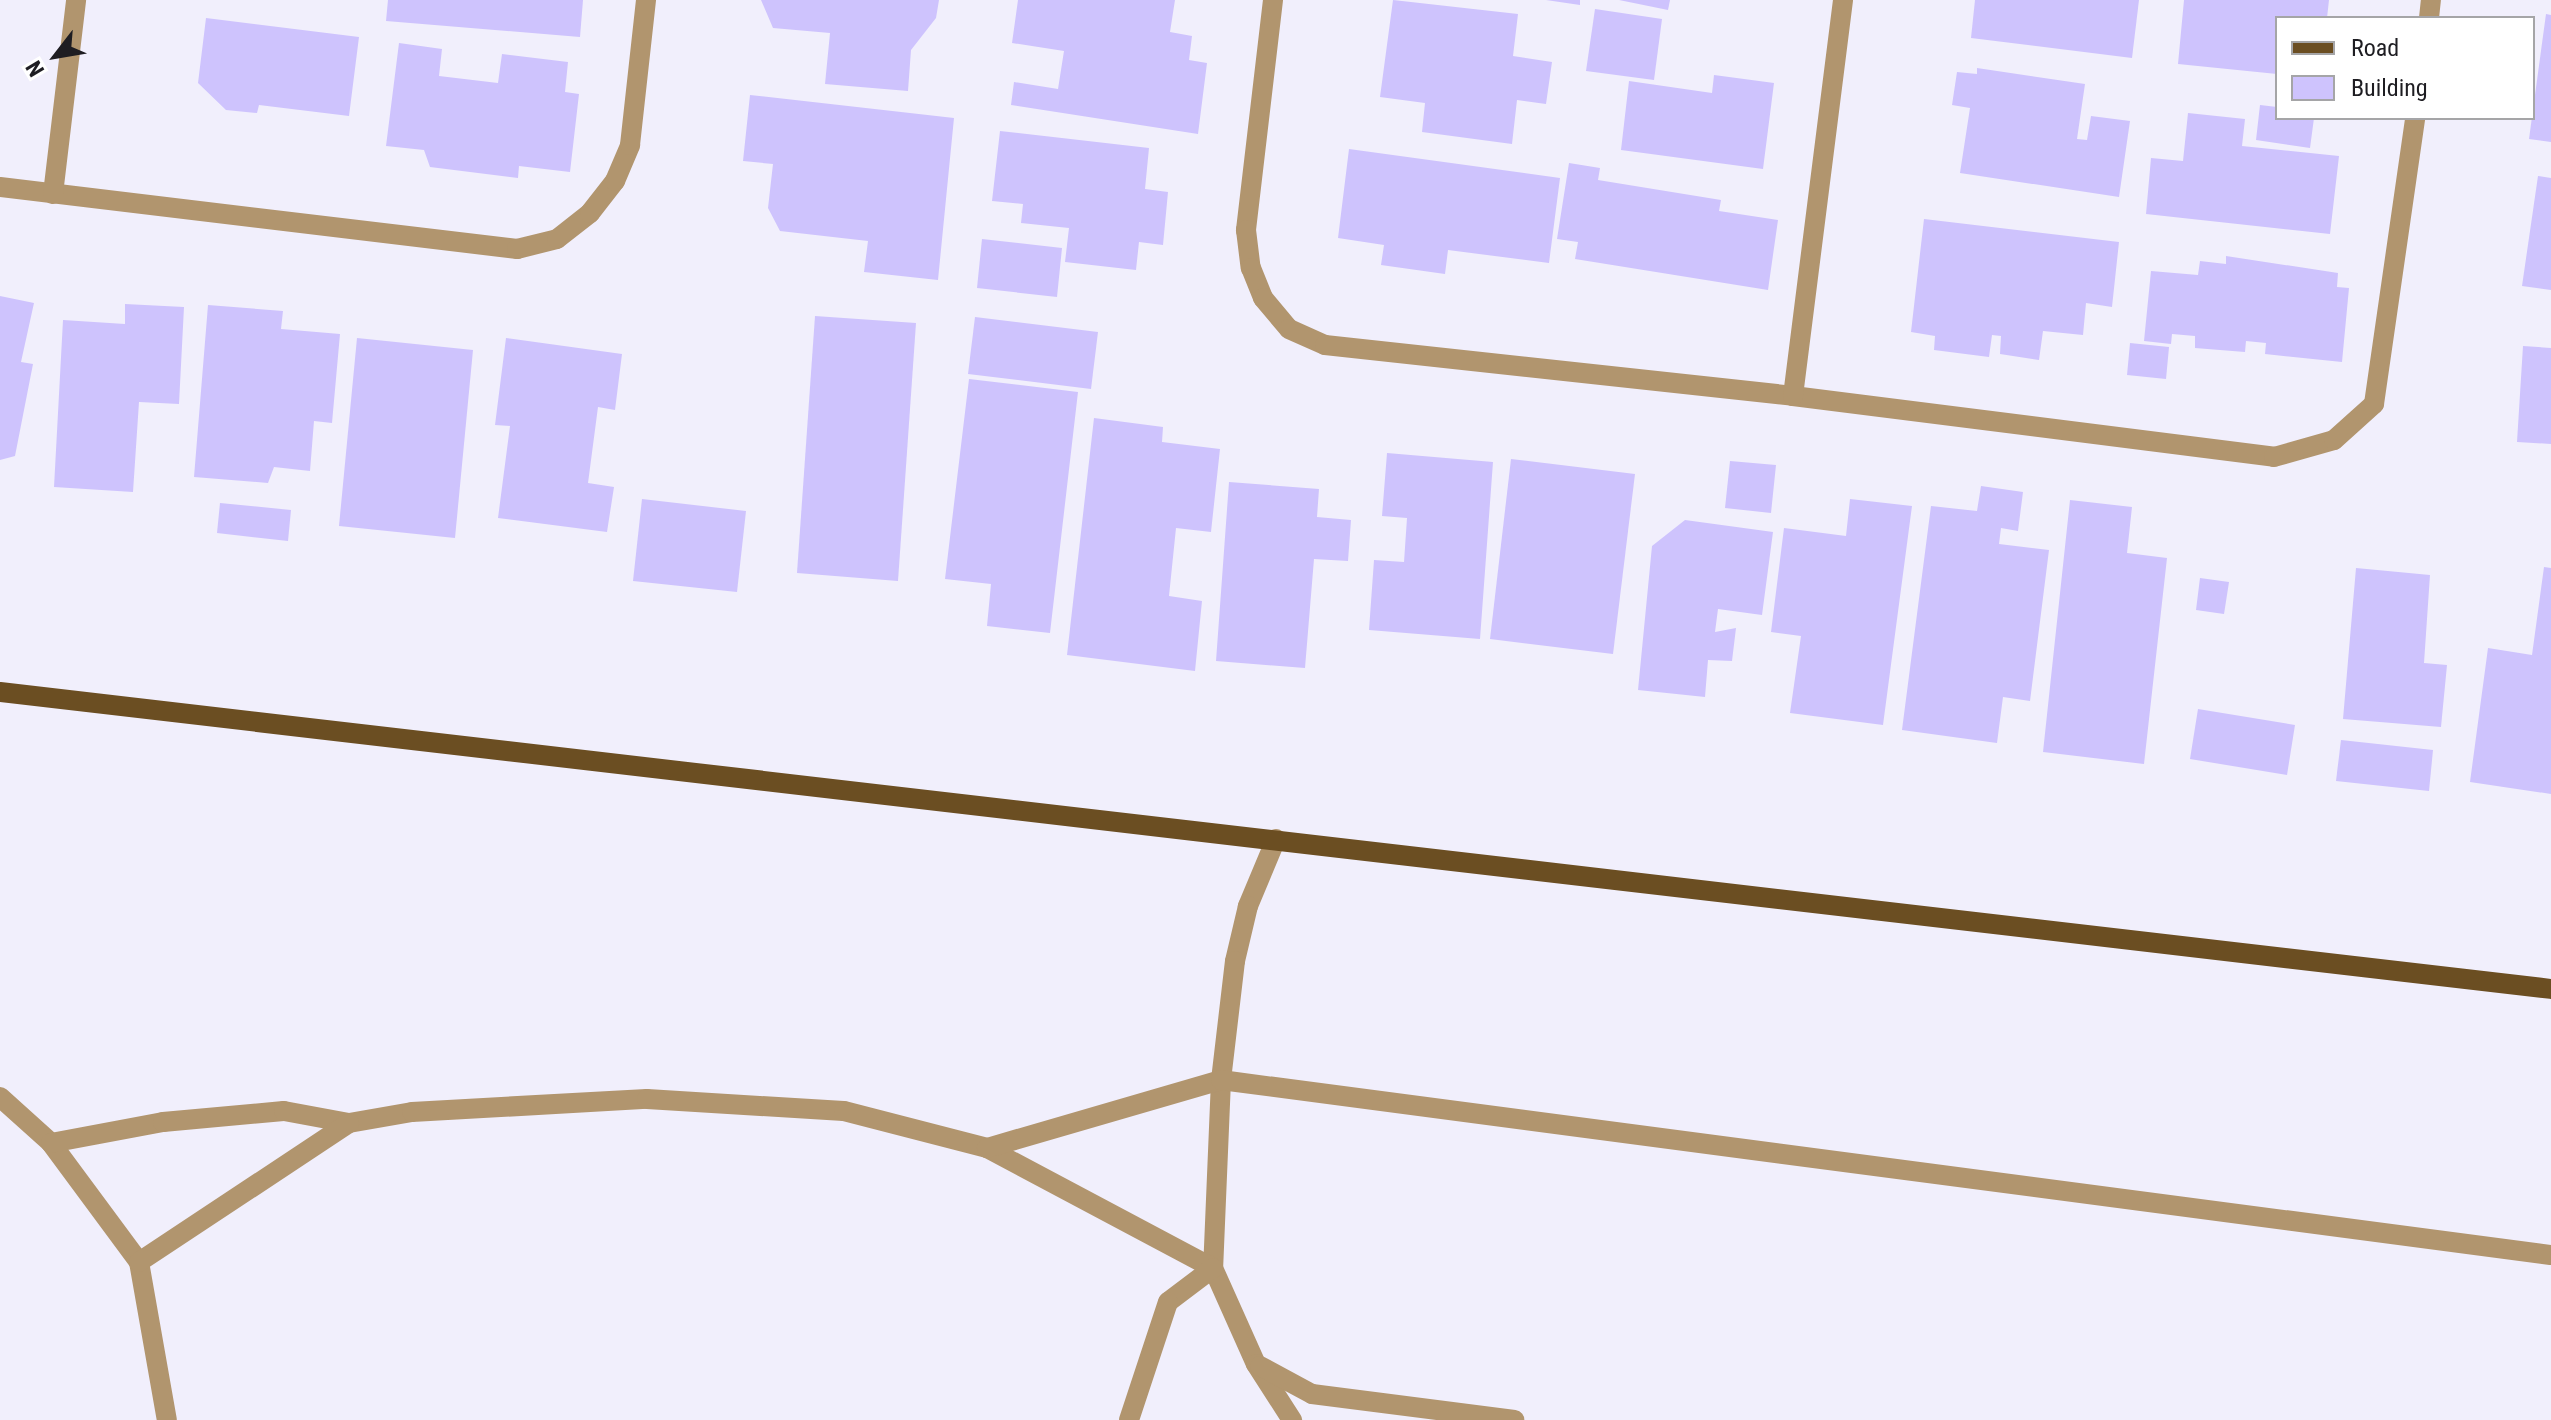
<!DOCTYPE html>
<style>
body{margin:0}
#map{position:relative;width:2551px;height:1420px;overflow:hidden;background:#f1effc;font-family:"Roboto Condensed",sans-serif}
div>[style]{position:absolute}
.building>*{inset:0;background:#cec3fd}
.minor>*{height:20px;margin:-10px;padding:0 10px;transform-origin:10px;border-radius:10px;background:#b1956e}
.major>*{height:20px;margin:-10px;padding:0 10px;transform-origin:10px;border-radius:10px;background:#6b4e22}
span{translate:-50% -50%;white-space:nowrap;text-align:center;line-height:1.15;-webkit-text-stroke:6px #fff;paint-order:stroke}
.legend{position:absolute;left:2275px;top:16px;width:260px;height:104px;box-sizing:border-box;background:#fff;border:2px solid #a5a5a7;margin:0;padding:10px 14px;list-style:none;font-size:24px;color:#1e1d22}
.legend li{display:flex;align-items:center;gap:16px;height:40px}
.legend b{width:40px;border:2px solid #a5a5a7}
.north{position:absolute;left:16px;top:16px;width:80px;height:80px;-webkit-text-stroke:6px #fff;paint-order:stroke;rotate:239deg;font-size:22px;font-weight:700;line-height:32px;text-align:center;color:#1e1d22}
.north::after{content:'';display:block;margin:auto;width:28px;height:36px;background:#1e1d22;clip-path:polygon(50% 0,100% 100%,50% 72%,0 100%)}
</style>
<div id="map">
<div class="building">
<div style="clip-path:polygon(388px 0,583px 0,580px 37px,386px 21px)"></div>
<div style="clip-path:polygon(761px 0,939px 0,936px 18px,911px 50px,908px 91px,825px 84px,830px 33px,773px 28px)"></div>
<div style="clip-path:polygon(1018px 0,1175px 0,1170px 32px,1192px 36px,1189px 60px,1207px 63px,1198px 134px,1011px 105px,1014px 82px,1058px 89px,1064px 51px,1012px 43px)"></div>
<div style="clip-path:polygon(1393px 0,1518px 14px,1513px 56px,1552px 62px,1546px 104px,1517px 100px,1512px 144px,1422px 132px,1425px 103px,1380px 97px)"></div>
<div style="clip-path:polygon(1546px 0,1580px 0,1580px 5px)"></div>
<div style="clip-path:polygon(1619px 0,1670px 0,1668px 10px)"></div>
<div style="clip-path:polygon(1975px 0,2139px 0,2132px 58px,1971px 38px)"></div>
<div style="clip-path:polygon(2184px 0,2329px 0,2327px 18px,2277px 18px,2277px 74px,2178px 64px)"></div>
<div style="clip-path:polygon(1595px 9px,1662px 19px,1654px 80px,1586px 71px)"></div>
<div style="clip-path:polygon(2546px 14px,2551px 15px,2551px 142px,2529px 139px)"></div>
<div style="clip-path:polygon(206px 18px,359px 37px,349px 116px,259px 105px,257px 113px,226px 110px,198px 83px)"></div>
<div style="clip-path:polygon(399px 43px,442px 49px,439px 76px,498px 83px,502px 54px,568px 62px,565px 92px,579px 94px,570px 172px,519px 166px,518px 178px,430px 167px,424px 150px,386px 146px)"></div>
<div style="clip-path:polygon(1977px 68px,2085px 84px,2077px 139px,2087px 140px,2091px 116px,2130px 121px,2119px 197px,1960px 173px,1970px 108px,1952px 105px,1957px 72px,1977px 74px)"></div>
<div style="clip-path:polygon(1714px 75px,1774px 83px,1763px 169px,1621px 150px,1629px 81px,1712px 93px)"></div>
<div style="clip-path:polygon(750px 95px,954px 118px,938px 280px,864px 272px,868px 241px,780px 231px,768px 208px,773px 164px,743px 161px)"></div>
<div style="clip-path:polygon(2260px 105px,2277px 107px,2277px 118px,2314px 118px,2310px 148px,2256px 140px)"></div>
<div style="clip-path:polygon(2188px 113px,2245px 119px,2242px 146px,2339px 156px,2330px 234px,2146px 214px,2151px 158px,2183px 161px)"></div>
<div style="clip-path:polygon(1000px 131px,1149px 148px,1145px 189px,1168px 192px,1163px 245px,1139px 242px,1136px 270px,1065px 262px,1069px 228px,1021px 223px,1023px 204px,992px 201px)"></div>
<div style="clip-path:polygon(1349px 149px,1560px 178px,1549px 263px,1448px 250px,1445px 274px,1381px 265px,1384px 245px,1338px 238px)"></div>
<div style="clip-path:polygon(1569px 163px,1600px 168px,1598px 180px,1721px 200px,1719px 211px,1778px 220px,1768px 290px,1575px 259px,1578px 242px,1557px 239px)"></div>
<div style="clip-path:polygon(2538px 176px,2551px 178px,2551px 290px,2522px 286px)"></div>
<div style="clip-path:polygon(1924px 219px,2119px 242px,2112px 307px,2086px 303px,2083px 335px,2043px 331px,2039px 360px,2000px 354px,2001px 336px,1992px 335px,1989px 357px,1934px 350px,1935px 336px,1911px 332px)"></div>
<div style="clip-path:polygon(982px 239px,1062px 248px,1057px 297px,977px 288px)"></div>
<div style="clip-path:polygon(2226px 256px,2338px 273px,2337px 287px,2349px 288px,2342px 362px,2265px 354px,2266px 343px,2246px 341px,2245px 352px,2195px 348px,2195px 336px,2172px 334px,2171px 344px,2144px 341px,2151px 271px,2198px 275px,2200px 261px,2226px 264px)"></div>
<div style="clip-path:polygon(0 296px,34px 303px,21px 362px,33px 364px,15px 456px,0 460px)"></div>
<div style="clip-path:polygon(125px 304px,184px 307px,179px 404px,139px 402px,133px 492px,54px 487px,63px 320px,125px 324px)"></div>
<div style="clip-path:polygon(208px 305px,283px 311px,281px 329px,340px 334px,332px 423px,314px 421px,310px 471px,274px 467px,268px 483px,194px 477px)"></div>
<div style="clip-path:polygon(815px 316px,916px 323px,898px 581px,797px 573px)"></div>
<div style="clip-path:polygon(975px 317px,1098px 332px,1091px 389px,968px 374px)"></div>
<div style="clip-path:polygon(357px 338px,473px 350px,455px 538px,339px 526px)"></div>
<div style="clip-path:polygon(506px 338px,622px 354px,615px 410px,598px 407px,588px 483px,614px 487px,607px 532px,498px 518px,510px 426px,495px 425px)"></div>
<div style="clip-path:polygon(2130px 343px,2169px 347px,2166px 379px,2127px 375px)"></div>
<div style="clip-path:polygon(2523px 346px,2551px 348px,2551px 444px,2517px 442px)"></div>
<div style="clip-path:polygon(969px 379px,1078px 392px,1050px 633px,987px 626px,991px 584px,945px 579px)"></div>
<div style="clip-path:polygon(1094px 418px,1163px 427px,1162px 442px,1220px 449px,1211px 532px,1176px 528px,1169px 596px,1202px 601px,1195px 671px,1067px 655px)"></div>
<div style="clip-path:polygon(1387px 453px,1493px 462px,1480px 639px,1369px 630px,1374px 560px,1404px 562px,1407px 518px,1382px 516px)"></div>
<div style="clip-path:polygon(1511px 459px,1635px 474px,1613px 654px,1490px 639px)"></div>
<div style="clip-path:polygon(1730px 461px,1776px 465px,1771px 513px,1725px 508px)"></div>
<div style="clip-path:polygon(1229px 482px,1319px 489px,1317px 517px,1351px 520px,1348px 561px,1314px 559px,1305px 668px,1216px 661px)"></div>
<div style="clip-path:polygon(1981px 486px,2023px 492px,2018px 531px,2001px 528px,1999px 544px,2049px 550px,2030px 701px,2003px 697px,1997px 743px,1902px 730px,1931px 506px,1977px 511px)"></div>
<div style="clip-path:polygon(642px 499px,746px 511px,737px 592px,633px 581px)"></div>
<div style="clip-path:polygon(1850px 499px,1912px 506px,1883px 725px,1790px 713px,1801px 636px,1771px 632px,1784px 528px,1846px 536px)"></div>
<div style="clip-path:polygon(2070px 500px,2132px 507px,2127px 553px,2167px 558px,2144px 764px,2043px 752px)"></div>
<div style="clip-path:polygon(220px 503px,291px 510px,288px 541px,217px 533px)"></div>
<div style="clip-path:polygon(1685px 520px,1773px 532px,1762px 615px,1718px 609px,1715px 632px,1736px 628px,1732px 661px,1708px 660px,1705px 697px,1638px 690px,1652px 546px)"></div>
<div style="clip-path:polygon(2544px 567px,2551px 568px,2551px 794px,2470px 782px,2488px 648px,2532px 655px)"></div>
<div style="clip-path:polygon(2356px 568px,2430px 575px,2424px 663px,2447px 665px,2441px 727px,2343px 719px)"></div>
<div style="clip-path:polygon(2200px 578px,2229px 582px,2224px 614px,2196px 610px)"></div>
<div style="clip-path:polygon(2198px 709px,2295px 725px,2287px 775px,2190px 759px)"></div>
<div style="clip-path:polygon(2341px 740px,2433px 750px,2429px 791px,2336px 781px)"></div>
</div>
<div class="minor">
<div style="left:1273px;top:0;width:232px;rotate:96.7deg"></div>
<div style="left:1246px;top:230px;width:38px;rotate:83deg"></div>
<div style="left:1251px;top:268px;width:32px;rotate:68deg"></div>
<div style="left:1263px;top:298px;width:40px;rotate:50deg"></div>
<div style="left:1289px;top:329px;width:39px;rotate:24deg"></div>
<div style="left:1325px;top:345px;width:471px;rotate:6.2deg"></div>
<div style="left:1793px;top:396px;width:485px;rotate:7.2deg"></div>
<div style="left:2274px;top:457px;width:62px;rotate:-15.8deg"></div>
<div style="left:2334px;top:440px;width:54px;rotate:-42deg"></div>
<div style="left:2374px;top:404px;width:289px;rotate:-81.8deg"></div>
<div style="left:2429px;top:18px;width:18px;rotate:-84deg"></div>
<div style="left:0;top:187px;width:521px;rotate:6.84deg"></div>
<div style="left:517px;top:249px;width:41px;rotate:-14deg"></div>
<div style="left:557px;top:239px;width:42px;rotate:-38.2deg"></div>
<div style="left:590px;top:213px;width:41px;rotate:-52deg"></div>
<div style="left:615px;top:181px;width:39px;rotate:-67deg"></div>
<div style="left:630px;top:145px;width:146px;rotate:-83.7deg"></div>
<div style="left:53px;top:194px;width:195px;rotate:-83.2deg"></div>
<div style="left:1793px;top:396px;width:399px;rotate:-82.8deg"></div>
<div style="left:1276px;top:839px;width:73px;rotate:112.7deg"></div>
<div style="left:1248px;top:906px;width:57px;rotate:103.3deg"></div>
<div style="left:1235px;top:961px;width:120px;rotate:96.7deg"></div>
<div style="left:1221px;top:1080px;width:188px;rotate:92.4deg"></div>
<div style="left:1213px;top:1268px;width:105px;rotate:65.9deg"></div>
<div style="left:1256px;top:1364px;width:67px;rotate:57.3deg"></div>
<div style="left:0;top:1097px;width:69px;rotate:42deg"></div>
<div style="left:51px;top:1143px;width:148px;rotate:53.5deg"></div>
<div style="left:139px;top:1262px;width:160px;rotate:80deg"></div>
<div style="left:51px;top:1143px;width:114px;rotate:-10.6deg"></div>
<div style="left:163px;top:1122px;width:121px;rotate:-5.2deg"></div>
<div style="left:284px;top:1111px;width:66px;rotate:10.5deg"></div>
<div style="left:349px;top:1123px;width:64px;rotate:-9.9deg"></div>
<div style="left:412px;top:1112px;width:235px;rotate:-3.2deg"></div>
<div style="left:647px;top:1099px;width:197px;rotate:3.5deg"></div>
<div style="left:844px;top:1111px;width:148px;rotate:14.5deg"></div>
<div style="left:987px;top:1148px;width:256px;rotate:28deg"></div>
<div style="left:1213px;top:1268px;width:56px;rotate:142.9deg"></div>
<div style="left:1168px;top:1302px;width:124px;rotate:108.3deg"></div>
<div style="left:987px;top:1148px;width:244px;rotate:-16.2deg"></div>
<div style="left:1221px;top:1080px;width:1341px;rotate:7.5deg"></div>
<div style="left:139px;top:1262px;width:252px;rotate:-33.5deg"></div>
<div style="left:1260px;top:1366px;width:59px;rotate:28.3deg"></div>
<div style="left:1312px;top:1394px;width:204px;rotate:7.3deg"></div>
</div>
<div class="major">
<div style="left:0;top:692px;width:2568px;rotate:6.64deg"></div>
</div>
<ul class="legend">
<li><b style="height:10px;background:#6b4e22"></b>Road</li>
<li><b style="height:22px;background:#cec3fd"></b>Building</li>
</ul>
<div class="north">N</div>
</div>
